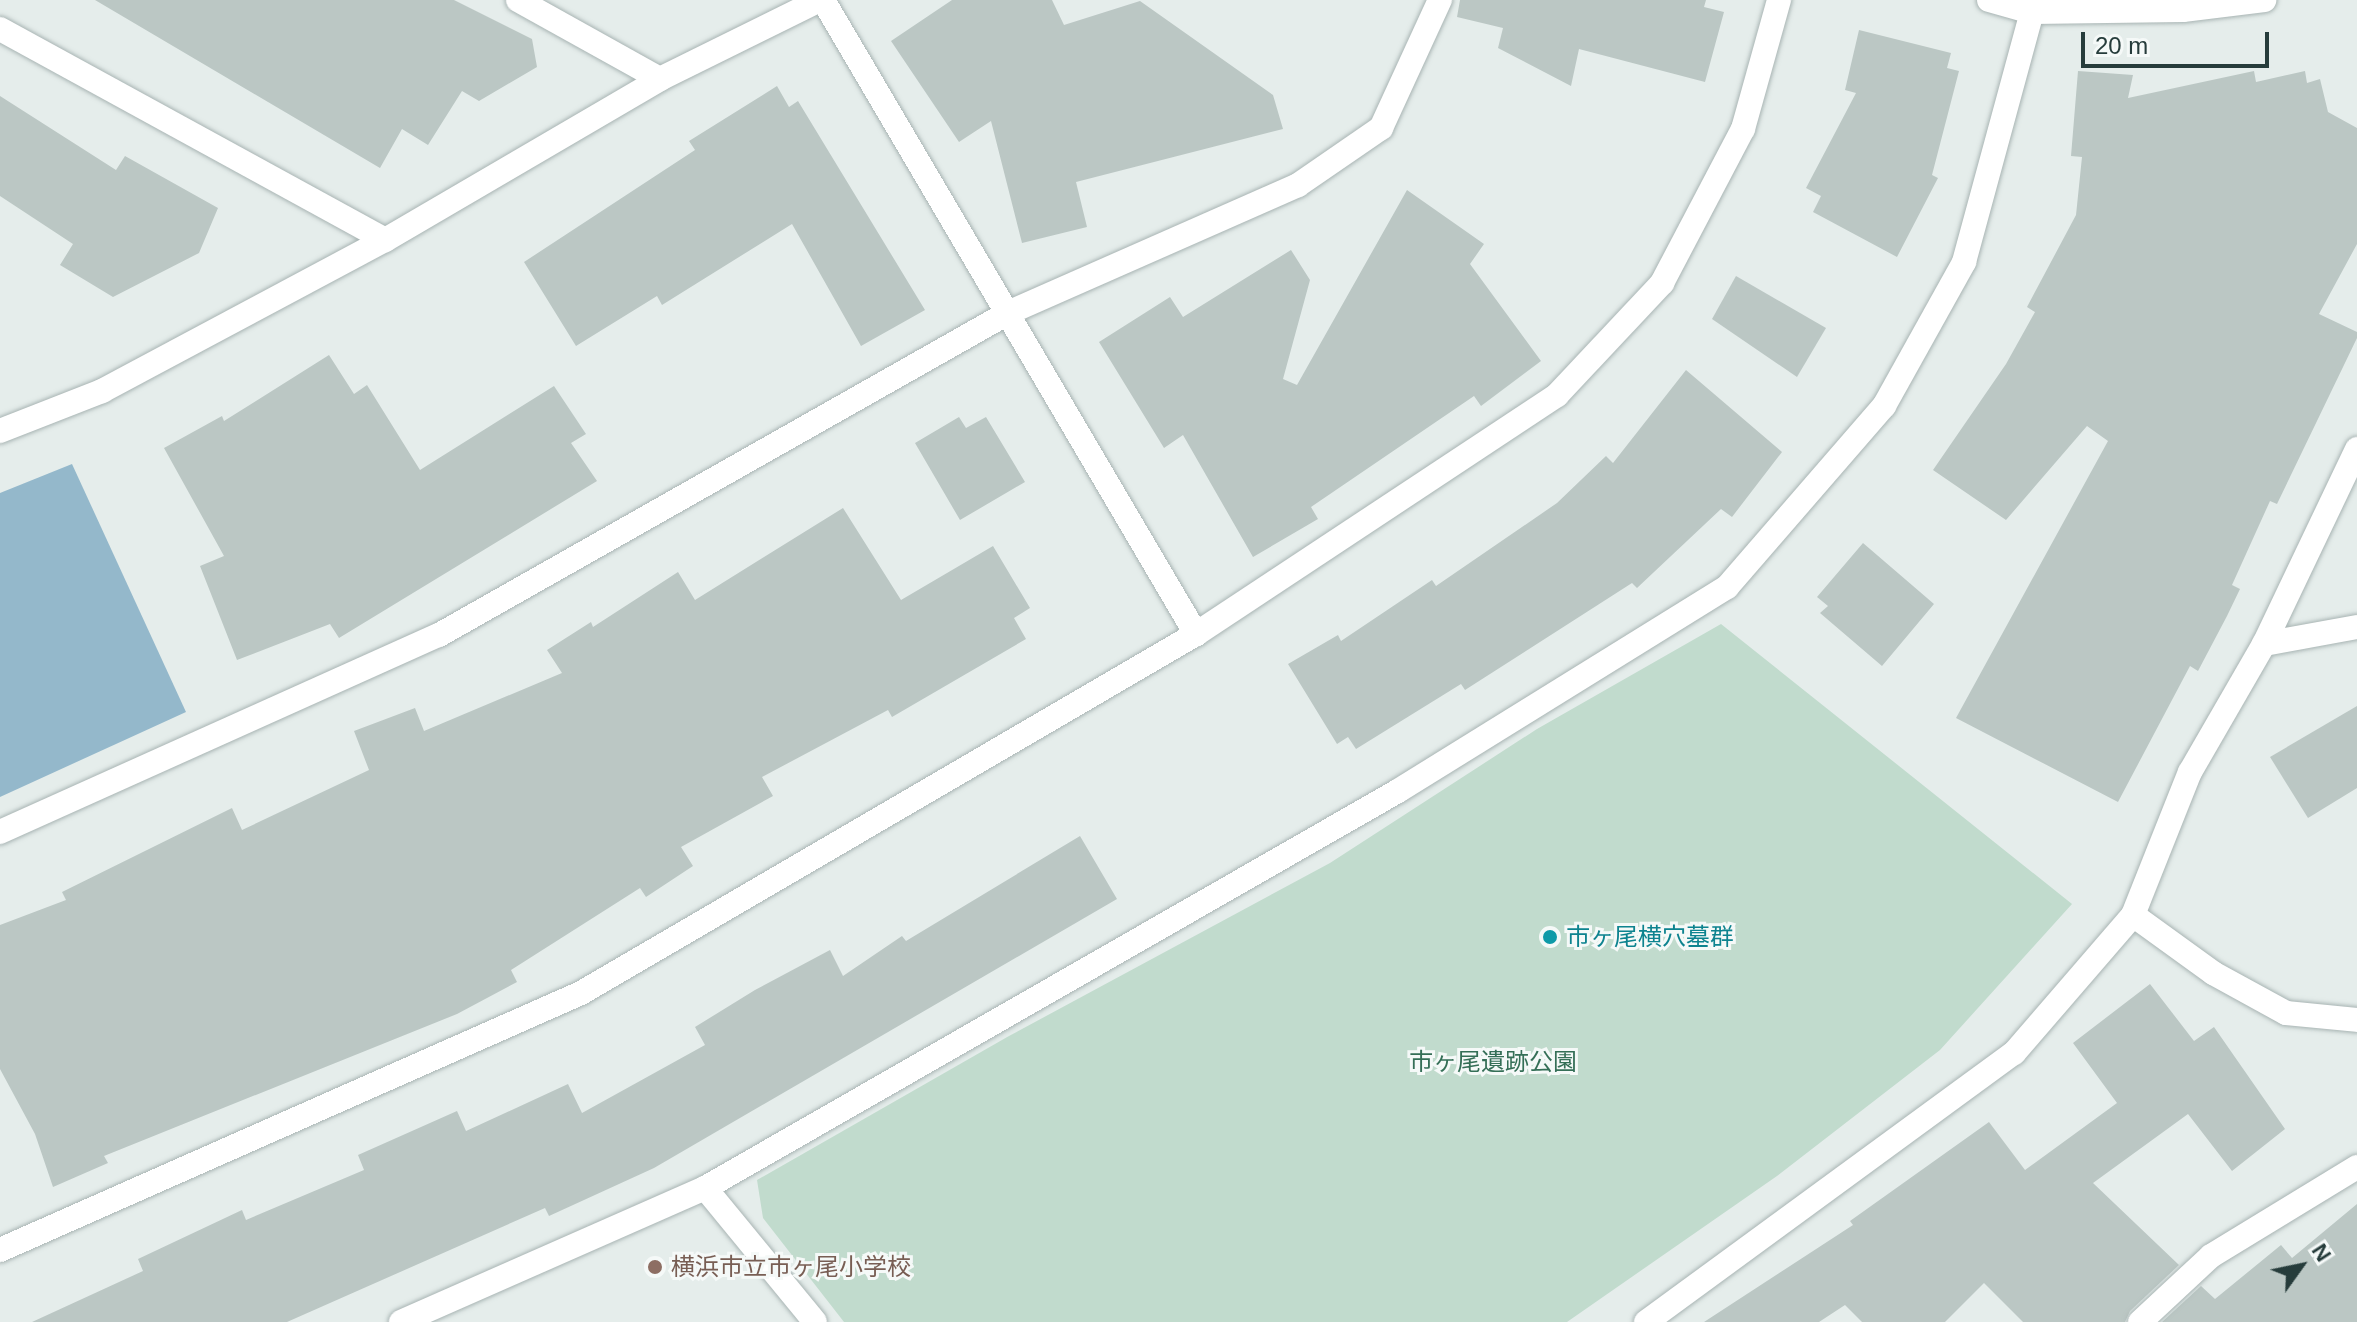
<!DOCTYPE html>
<meta charset="utf-8">
<style>
body{margin:0}
#map{position:relative;width:2357px;height:1322px;overflow:hidden;background:#e5edeb;font-family:Helvetica,"Noto Sans JP",sans-serif}
div>[style]{position:absolute}
.green>*{inset:0;background:#c1dbcd}
.water>*{inset:0;background:#94b8cb}
.building>*{inset:0;background:#bbc7c4}
.roads{filter:drop-shadow(0 0 2px #a8b4b3) drop-shadow(0 0 2px #a8b4b3)}
.service>*{height:24px;margin:-12px;padding:0 12px;transform-origin:12px;border-radius:12px;background:#fff}
.minor>*{height:24px;margin:-12px;padding:0 12px;transform-origin:12px;border-radius:12px;background:#fff}
.tertiary>*{height:24px;margin:-12px;padding:0 12px;transform-origin:12px;border-radius:12px;background:#fff}
.dots>*{width:22px;height:22px;translate:-50% -50%;box-sizing:border-box;border:4px solid #f5f9f8;border-radius:50%}
span{translate:-50% -50%;white-space:nowrap;text-align:center;line-height:1.15;-webkit-text-stroke:6px #f5f9f8;paint-order:stroke}
.culture-label{font-size:24px;color:#0d838f}
.left{translate:0 -50%;text-align:left}
.park-label{font-size:24px;color:#356f57}
.education-label{font-size:24px;color:#785e54}
.north{position:absolute;left:2261px;top:1226px;width:80px;height:80px;-webkit-text-stroke:6px #f5f9f8;paint-order:stroke;rotate:57deg;font-size:22px;font-weight:700;line-height:32px;text-align:center;color:#263c3b}
.north::after{content:'';display:block;margin:auto;width:28px;height:36px;background:#263c3b;clip-path:polygon(50% 0,100% 100%,50% 72%,0 100%)}
.scale{position:absolute;left:2081px;top:32px;width:188px;height:36px;box-sizing:border-box;border:4px solid #263c3b;border-top:0;padding-left:10px;font-size:24px;line-height:28px;white-space:nowrap;color:#263c3b;-webkit-text-stroke:6px #f5f9f8;paint-order:stroke}
</style>
<div id="map">
<div class="green">
<div style="clip-path:polygon(1721px 624px,2072px 904px,1940px 1050px,1777px 1176px,1567px 1322px,844px 1322px,763px 1218px,757px 1180px,1009px 1036px,1330px 863px,1537px 729px)"></div>
</div>
<div class="water">
<div style="clip-path:polygon(72px 464px,186px 712px,0 797px,0 493px)"></div>
</div>
<div class="building">
<div style="clip-path:polygon(95px 0,454px 0,532px 39px,537px 67px,479px 101px,462px 91px,428px 145px,402px 129px,380px 168px)"></div>
<div style="clip-path:polygon(952px 0,1052px 0,1064px 25px,1140px 1px,1273px 95px,1283px 129px,1076px 182px,1087px 227px,1022px 243px,991px 121px,959px 142px,891px 41px)"></div>
<div style="clip-path:polygon(1460px 0,1706px 0,1704px 7px,1724px 12px,1705px 82px,1579px 49px,1571px 86px,1498px 48px,1503px 28px,1457px 17px)"></div>
<div style="clip-path:polygon(1859px 30px,1951px 53px,1947px 68px,1959px 71px,1932px 175px,1938px 178px,1897px 257px,1813px 212px,1821px 196px,1806px 188px,1856px 93px,1845px 90px)"></div>
<div style="clip-path:polygon(2078px 71px,2133px 75px,2128px 98px,2254px 71px,2256px 82px,2305px 71px,2307px 83px,2320px 79px,2328px 112px,2357px 128px,2357px 244px,2319px 314px,2357px 332px,2357px 338px,2277px 504px,2270px 501px,2232px 585px,2240px 589px,2227px 616px,2198px 671px,2190px 666px,2118px 802px,1956px 718px,2108px 441px,2087px 426px,2006px 520px,1933px 470px,2006px 364px,2035px 312px,2027px 307px,2076px 215px,2082px 157px,2071px 156px)"></div>
<div style="clip-path:polygon(777px 86px,789px 107px,798px 101px,925px 310px,861px 346px,792px 224px,662px 305px,657px 296px,576px 346px,524px 262px,695px 150px,689px 141px)"></div>
<div style="clip-path:polygon(0 96px,116px 170px,125px 156px,218px 208px,199px 253px,113px 297px,60px 265px,73px 244px,0 196px)"></div>
<div style="clip-path:polygon(1407px 190px,1484px 244px,1470px 264px,1541px 361px,1481px 406px,1474px 396px,1311px 507px,1318px 519px,1253px 557px,1183px 435px,1164px 448px,1099px 342px,1170px 297px,1183px 317px,1291px 250px,1310px 280px,1283px 379px,1297px 385px)"></div>
<div style="clip-path:polygon(1736px 276px,1826px 328px,1797px 377px,1712px 319px)"></div>
<div style="clip-path:polygon(329px 355px,354px 394px,367px 385px,420px 470px,554px 386px,586px 434px,571px 443px,597px 481px,339px 638px,330px 624px,237px 660px,200px 566px,224px 556px,164px 448px,222px 416px,224px 421px)"></div>
<div style="clip-path:polygon(1686px 370px,1782px 452px,1732px 517px,1721px 509px,1637px 588px,1632px 583px,1465px 690px,1461px 684px,1356px 749px,1348px 737px,1337px 744px,1288px 664px,1338px 635px,1341px 641px,1432px 580px,1436px 586px,1557px 503px,1606px 456px,1613px 463px)"></div>
<div style="clip-path:polygon(959px 417px,966px 428px,986px 417px,1025px 482px,960px 520px,915px 443px)"></div>
<div style="clip-path:polygon(843px 508px,901px 600px,993px 546px,1030px 608px,1014px 618px,1026px 639px,892px 717px,888px 710px,762px 777px,773px 796px,681px 847px,693px 866px,646px 897px,640px 888px,511px 970px,517px 982px,457px 1014px,104px 1156px,108px 1163px,53px 1187px,35px 1134px,0 1069px,0 925px,66px 900px,62px 892px,232px 808px,242px 830px,369px 770px,354px 731px,415px 708px,424px 731px,562px 673px,547px 650px,591px 622px,593px 627px,678px 572px,695px 600px)"></div>
<div style="clip-path:polygon(1863px 543px,1934px 604px,1882px 666px,1820px 613px,1828px 606px,1817px 597px)"></div>
<div style="clip-path:polygon(2357px 706px,2357px 788px,2308px 818px,2270px 757px)"></div>
<div style="clip-path:polygon(1080px 836px,1117px 899px,654px 1168px,549px 1216px,545px 1208px,287px 1322px,32px 1322px,143px 1271px,138px 1259px,242px 1210px,246px 1220px,364px 1170px,358px 1155px,457px 1111px,466px 1131px,568px 1084px,582px 1113px,705px 1045px,695px 1027px,755px 990px,830px 950px,843px 976px,902px 936px,906px 941px)"></div>
<div style="clip-path:polygon(2150px 984px,2194px 1041px,2214px 1027px,2285px 1129px,2232px 1171px,2188px 1114px,2093px 1183px,2179px 1265px,2130px 1311px,2125px 1322px,2023px 1322px,1984px 1283px,1945px 1322px,1862px 1322px,1845px 1305px,1819px 1322px,1704px 1322px,1853px 1225px,1850px 1221px,1989px 1122px,2025px 1170px,2117px 1103px,2073px 1043px)"></div>
<div style="clip-path:polygon(2357px 1204px,2357px 1322px,2162px 1322px,2201px 1286px,2215px 1299px,2281px 1245px,2292px 1258px)"></div>
</div>
<div class="roads">
<div class="service">
<div style="left:2140px;top:1322px;width:97px;rotate:-42.9deg"></div>
<div style="left:2211px;top:1256px;width:171px;rotate:-31.4deg"></div>
</div>
<div class="minor">
<div style="left:518px;top:0;width:162px;rotate:29.1deg"></div>
<div style="left:823px;top:0;width:736px;rotate:59.53deg"></div>
<div style="left:0;top:29px;width:439px;rotate:28.7deg"></div>
<div style="left:2264px;top:644px;width:95px;rotate:-10.4deg"></div>
<div style="left:0;top:832px;width:481px;rotate:-24.2deg"></div>
<div style="left:439px;top:635px;width:654px;rotate:-29.51deg"></div>
<div style="left:1008px;top:313px;width:317px;rotate:-23.8deg"></div>
<div style="left:1298px;top:185px;width:101px;rotate:-34.5deg"></div>
<div style="left:1381px;top:128px;width:141px;rotate:-65.3deg"></div>
<div style="left:2133px;top:915px;width:99px;rotate:35.9deg"></div>
<div style="left:2213px;top:973px;width:83px;rotate:28.7deg"></div>
<div style="left:2286px;top:1013px;width:71px;rotate:5.6deg"></div>
<div style="left:705px;top:1188px;width:173px;rotate:50.6deg"></div>
<div style="left:0;top:1250px;width:635px;rotate:-23.86deg"></div>
<div style="left:581px;top:993px;width:712px;rotate:-30.27deg"></div>
<div style="left:1196px;top:634px;width:433px;rotate:-33.5deg"></div>
<div style="left:1557px;top:395px;width:154px;rotate:-46.8deg"></div>
<div style="left:1662px;top:283px;width:174px;rotate:-62.3deg"></div>
<div style="left:1743px;top:129px;width:134px;rotate:-74.4deg"></div>
<div style="left:401px;top:1322px;width:332px;rotate:-23.8deg"></div>
<div style="left:705px;top:1188px;width:799px;rotate:-29.81deg"></div>
<div style="left:1398px;top:791px;width:387px;rotate:-31.8deg"></div>
<div style="left:1727px;top:587px;width:240px;rotate:-49.1deg"></div>
<div style="left:1884px;top:406px;width:165px;rotate:-60.9deg"></div>
<div style="left:1964px;top:262px;width:259px;rotate:-74.8deg"></div>
<div style="left:1646px;top:1322px;width:456px;rotate:-36.2deg"></div>
<div style="left:2014px;top:1053px;width:182px;rotate:-49.2deg"></div>
<div style="left:2133px;top:915px;width:154px;rotate:-68.3deg"></div>
<div style="left:2190px;top:772px;width:148px;rotate:-60deg"></div>
<div style="left:2264px;top:644px;width:216px;rotate:-64.5deg"></div>
</div>
<div class="tertiary">
<div style="left:1989px;top:0;width:45px;rotate:15.6deg"></div>
<div style="left:2032px;top:12px;width:151px;rotate:-0.8deg"></div>
<div style="left:2183px;top:10px;width:82px;rotate:-7deg"></div>
<div style="left:0;top:431px;width:110px;rotate:-21.4deg"></div>
<div style="left:102px;top:391px;width:321px;rotate:-28.1deg"></div>
<div style="left:385px;top:240px;width:319px;rotate:-30.3deg"></div>
<div style="left:660px;top:79px;width:178px;rotate:-26.3deg"></div>
</div>
</div>
<div class="dots">
<div style="left:1550px;top:937px;background:#0f9aa8"></div>
<div style="left:655px;top:1267px;background:#8d6e63"></div>
</div>
<div class="culture-label">
<span class="left" style="left:1566px;top:937px">市ヶ尾横穴墓群</span>
</div>
<div class="park-label">
<span style="left:1493px;top:1062px">市ヶ尾遺跡公園</span>
</div>
<div class="education-label">
<span class="left" style="left:671px;top:1267px">横浜市立市ヶ尾小学校</span>
</div>
<div class="north">N</div>
<div class="scale">20 m</div>
</div>
